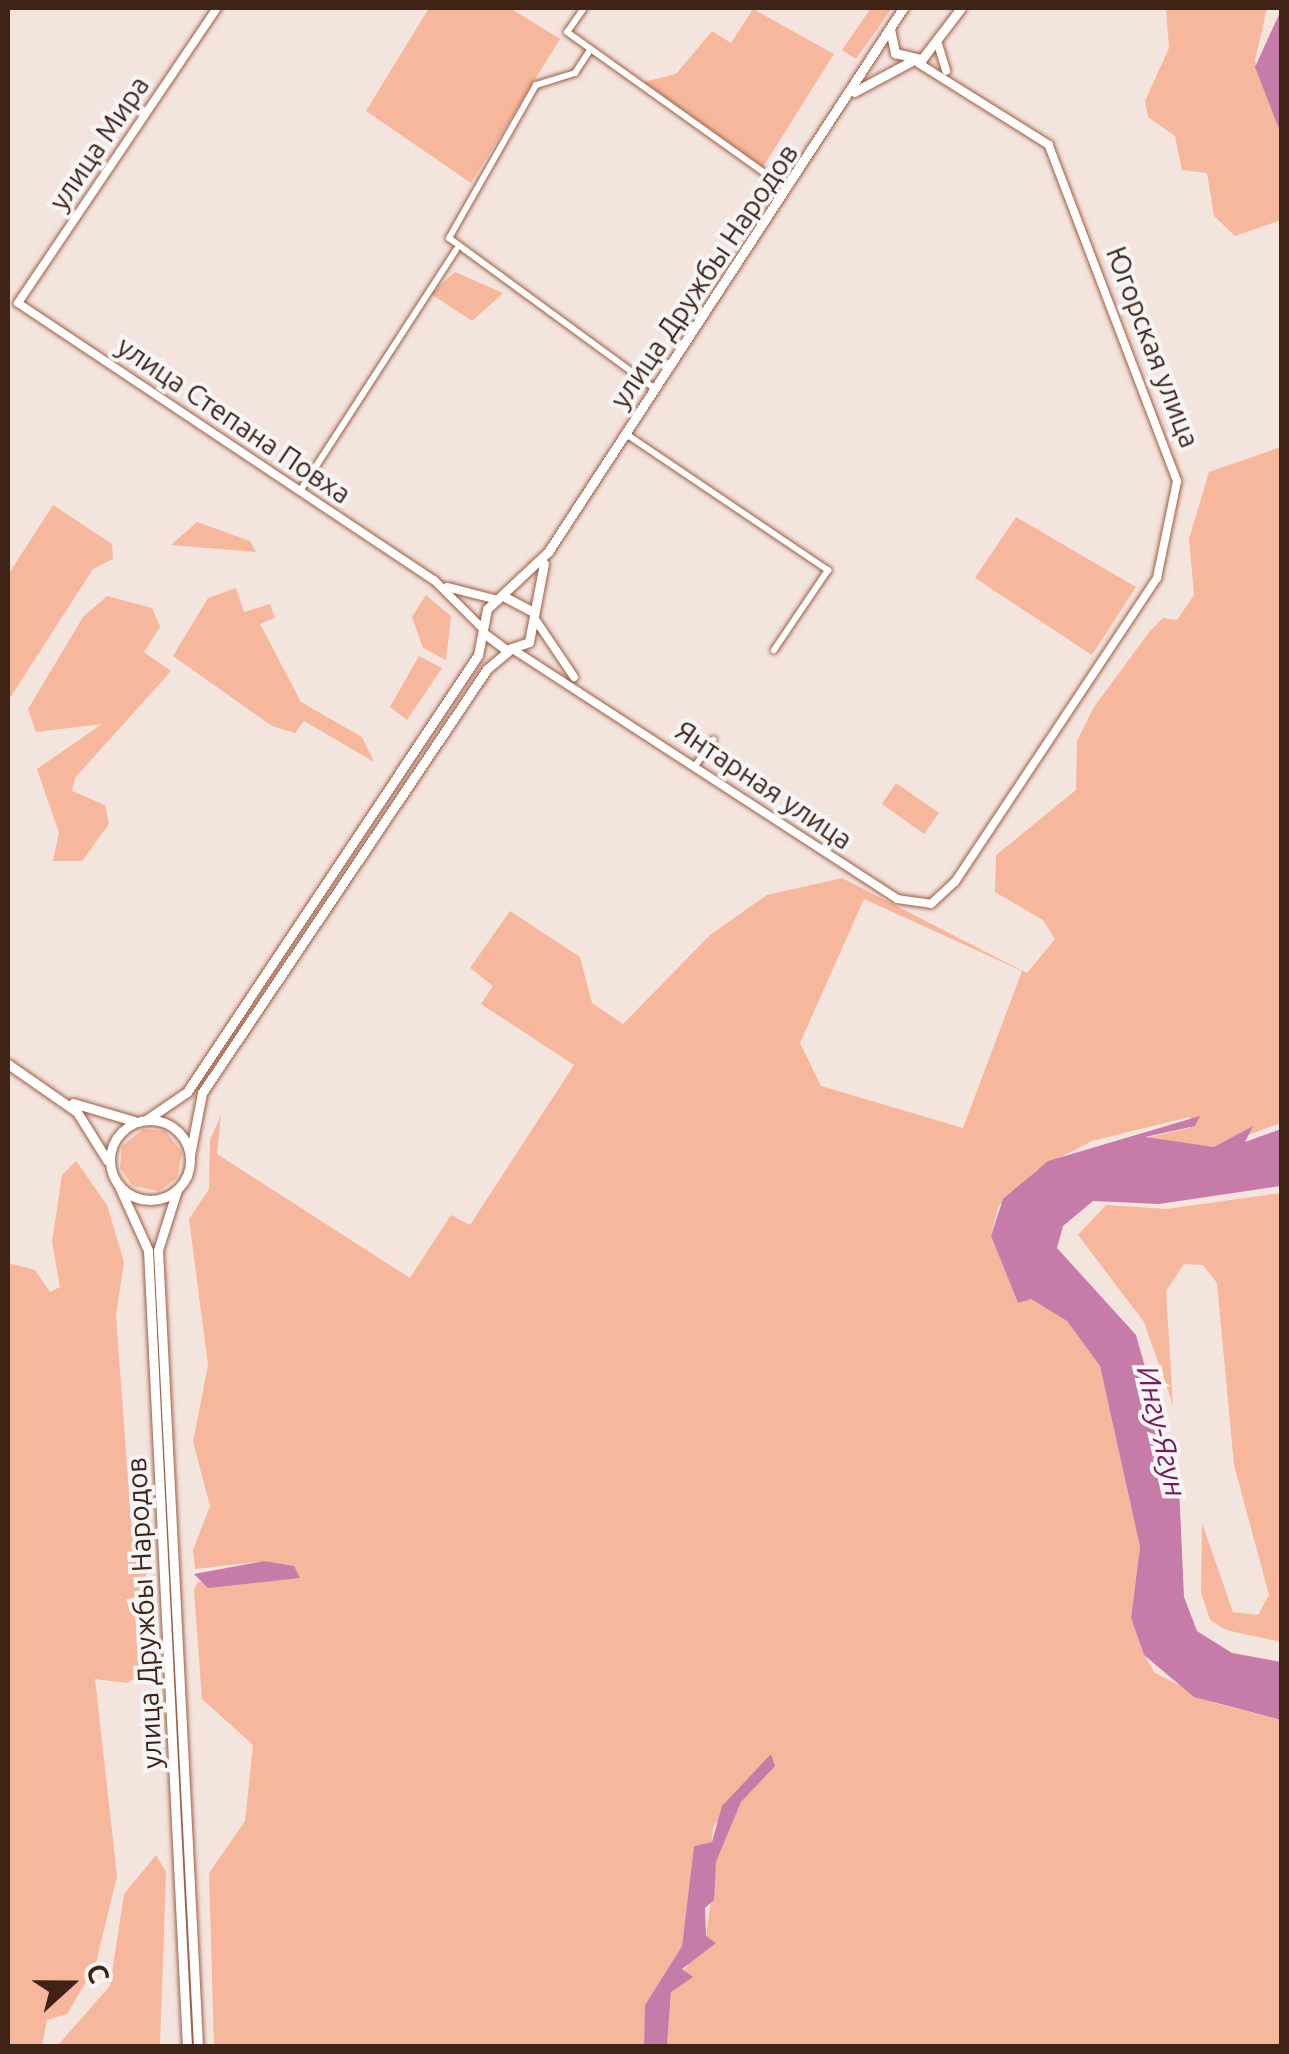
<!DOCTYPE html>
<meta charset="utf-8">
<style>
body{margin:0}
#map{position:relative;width:1289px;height:2054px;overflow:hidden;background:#f4e4de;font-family:Ubuntu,sans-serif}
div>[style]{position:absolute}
.green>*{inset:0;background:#f7b79d}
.water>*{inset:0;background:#c67ba9}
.roads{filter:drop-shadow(0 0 2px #9e5c40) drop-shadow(0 0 2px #9e5c40)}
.minor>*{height:6px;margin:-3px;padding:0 3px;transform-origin:3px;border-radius:3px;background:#fff}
.tertiary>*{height:8px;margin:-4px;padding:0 4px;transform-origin:4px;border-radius:4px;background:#fff}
.secondary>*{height:9px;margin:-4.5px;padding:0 4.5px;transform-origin:4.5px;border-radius:4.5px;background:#fff}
.secondary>.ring{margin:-4.5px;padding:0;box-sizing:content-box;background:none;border:9px solid #fff;border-radius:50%}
span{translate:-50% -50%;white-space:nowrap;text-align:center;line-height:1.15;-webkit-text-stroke:8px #f5f5f5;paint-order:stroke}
.street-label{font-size:28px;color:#3f2317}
.water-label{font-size:30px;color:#751b59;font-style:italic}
.frame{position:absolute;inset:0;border:10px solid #3f2317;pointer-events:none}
.north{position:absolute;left:20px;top:1934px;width:100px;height:100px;-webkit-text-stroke:8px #f5f5f5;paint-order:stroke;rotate:69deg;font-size:28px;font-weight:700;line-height:40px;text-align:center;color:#3f2317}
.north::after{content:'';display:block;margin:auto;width:35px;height:45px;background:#3f2317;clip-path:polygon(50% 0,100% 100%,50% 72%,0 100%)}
</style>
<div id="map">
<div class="green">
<div style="clip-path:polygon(429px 8px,510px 8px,560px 39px,471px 183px,366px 111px)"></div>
<div style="clip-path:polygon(871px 8px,892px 8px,856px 59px,842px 50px)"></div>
<div style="clip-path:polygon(1166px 8px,1267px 8px,1255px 61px,1281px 134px,1281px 220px,1235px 236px,1214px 216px,1207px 173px,1182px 170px,1175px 136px,1148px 117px,1145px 101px,1169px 48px)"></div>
<div style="clip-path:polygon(753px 9px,834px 54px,763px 167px,644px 82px,676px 74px,712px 31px,731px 43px)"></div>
<div style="clip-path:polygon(455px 272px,503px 293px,472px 321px,431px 294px)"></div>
<div style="clip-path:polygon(evenodd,1281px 447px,1281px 1123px,1214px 1147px,1145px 1138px,1190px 1128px,1189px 1117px,1092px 1141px,1036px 1170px,998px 1207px,991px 1236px,1018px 1303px,1031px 1299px,1067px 1321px,1100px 1366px,1140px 1547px,1131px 1618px,1144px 1655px,1155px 1673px,1214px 1703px,1281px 1720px,1281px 2046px,667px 2046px,671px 1992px,706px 1936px,716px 1862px,741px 1802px,774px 1766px,771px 1755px,713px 1827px,712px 1842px,694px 1846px,682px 1946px,645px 2005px,644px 2046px,214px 2046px,209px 1873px,245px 1821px,253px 1745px,202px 1699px,194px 1590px,198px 1582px,300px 1578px,293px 1566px,264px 1561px,195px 1569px,193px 1550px,210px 1506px,193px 1442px,208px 1365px,189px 1219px,209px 1189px,210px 1140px,221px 1115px,217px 1154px,410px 1278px,451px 1215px,470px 1225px,574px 1065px,481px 1004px,493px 986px,470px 968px,510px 911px,580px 957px,592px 1003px,623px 1024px,710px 935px,767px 895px,842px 878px,1027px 973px,1055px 939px,1043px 920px,995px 892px,996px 855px,1076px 790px,1077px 741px,1094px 707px,1150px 631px,1163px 618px,1177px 620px,1194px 595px,1189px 539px,1209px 472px,1281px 447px,864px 899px,1022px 971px,963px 1128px,821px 1086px,800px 1043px,864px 899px)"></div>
<div style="clip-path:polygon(53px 505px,112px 544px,113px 559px,93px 569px,8px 701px,8px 575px)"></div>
<div style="clip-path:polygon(1016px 517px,1136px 587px,1092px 655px,975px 578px)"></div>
<div style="clip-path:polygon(197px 522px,250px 541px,256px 552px,171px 545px)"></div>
<div style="clip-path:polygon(236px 588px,244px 612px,270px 604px,275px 618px,260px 624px,301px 702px,362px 737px,374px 762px,304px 721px,295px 733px,272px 726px,173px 656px,208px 598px)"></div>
<div style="clip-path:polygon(426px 595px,451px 616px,446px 660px,423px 648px,412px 617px)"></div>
<div style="clip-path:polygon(107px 596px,152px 608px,160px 627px,144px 652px,171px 671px,75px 778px,72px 791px,105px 805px,109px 824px,82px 861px,53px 861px,59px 833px,37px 769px,102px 724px,36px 732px,28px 709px,83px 617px)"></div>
<div style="clip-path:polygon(419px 656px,442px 668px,407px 720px,390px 707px)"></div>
<div style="clip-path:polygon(896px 783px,939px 813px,924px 834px,882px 804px)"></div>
<div style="clip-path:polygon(143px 1129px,165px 1131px,182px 1152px,177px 1178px,159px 1191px,133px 1186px,120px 1168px,122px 1146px)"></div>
<div style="clip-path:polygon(76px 1161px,107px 1205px,124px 1262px,116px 1315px,131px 1521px,146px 1573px,146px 1671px,127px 1683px,95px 1679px,117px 1876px,95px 1967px,67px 2014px,47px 2020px,42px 2046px,8px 2046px,8px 1263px,35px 1270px,50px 1292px,60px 1287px,52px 1242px,62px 1175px)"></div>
<div style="clip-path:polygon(1281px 1193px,1282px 1642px,1281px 1642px,1226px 1630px,1210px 1620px,1201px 1592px,1202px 1523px,1233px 1612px,1258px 1615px,1269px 1595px,1234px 1465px,1217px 1283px,1203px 1265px,1184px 1264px,1166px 1291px,1173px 1405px,1144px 1322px,1078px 1235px,1106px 1205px,1167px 1209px)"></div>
<div style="clip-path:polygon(156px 1855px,166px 1872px,160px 2046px,57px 2046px,110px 1986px,124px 1894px)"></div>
</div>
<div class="water">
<div style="clip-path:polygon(1282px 8px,1282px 134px,1281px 134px,1255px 67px)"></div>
<div style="clip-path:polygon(1200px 1116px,1195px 1126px,1145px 1137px,1214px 1147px,1253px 1126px,1245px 1142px,1281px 1129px,1281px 1186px,1159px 1204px,1093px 1201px,1063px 1226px,1057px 1248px,1136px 1335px,1179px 1487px,1184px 1597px,1197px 1631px,1232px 1653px,1281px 1662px,1281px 1720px,1194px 1697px,1144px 1655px,1131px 1618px,1140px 1547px,1100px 1366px,1067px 1321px,1031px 1299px,1018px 1303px,991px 1236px,1003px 1199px,1048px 1161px)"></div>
<div style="clip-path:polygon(264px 1561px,294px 1566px,300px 1578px,208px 1588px,194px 1574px)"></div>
<div style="clip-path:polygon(771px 1754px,775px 1766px,741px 1802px,716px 1862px,714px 1900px,705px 1908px,706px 1936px,716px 1943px,682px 1969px,693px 1977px,671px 1992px,667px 2046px,644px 2046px,645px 2005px,682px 1946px,694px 1846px,712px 1842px,722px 1806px)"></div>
</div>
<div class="roads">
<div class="minor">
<div style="left:584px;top:8px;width:29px;rotate:125deg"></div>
<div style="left:567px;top:32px;width:269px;rotate:35.5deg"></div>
<div style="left:590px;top:50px;width:27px;rotate:123deg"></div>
<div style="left:575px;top:73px;width:41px;rotate:162.9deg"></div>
<div style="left:536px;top:85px;width:176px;rotate:119.6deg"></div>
<div style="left:449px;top:238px;width:255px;rotate:36.2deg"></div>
<div style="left:626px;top:434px;width:244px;rotate:34deg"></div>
<div style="left:828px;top:570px;width:97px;rotate:124deg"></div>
<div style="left:300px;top:491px;width:287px;rotate:-57.1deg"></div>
<div style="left:695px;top:766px;width:32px;rotate:-55deg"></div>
</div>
<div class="tertiary">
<div style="left:938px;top:44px;width:28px;rotate:73deg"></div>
<div style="left:18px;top:303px;width:500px;rotate:33.7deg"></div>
<div style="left:434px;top:580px;width:69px;rotate:45deg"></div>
<div style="left:18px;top:303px;width:356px;rotate:-56deg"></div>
<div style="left:447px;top:587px;width:53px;rotate:14.3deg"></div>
<div style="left:535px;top:619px;width:70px;rotate:56.1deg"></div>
<div style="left:514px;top:650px;width:457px;rotate:33deg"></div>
<div style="left:897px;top:899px;width:34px;rotate:8deg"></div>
<div style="left:931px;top:904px;width:33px;rotate:-43deg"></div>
<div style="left:955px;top:882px;width:365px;rotate:-56.4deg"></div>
<div style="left:1157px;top:578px;width:99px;rotate:-78.3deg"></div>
<div style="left:1177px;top:481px;width:360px;rotate:-110.9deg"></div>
<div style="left:1049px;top:145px;width:158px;rotate:-147.9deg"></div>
</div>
<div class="secondary">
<div style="left:890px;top:29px;width:25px;rotate:78deg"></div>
<div style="left:895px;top:53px;width:28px;rotate:13deg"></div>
<div style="left:922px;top:59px;width:64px;rotate:-52.6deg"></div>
<div style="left:854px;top:92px;width:64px;rotate:-28.2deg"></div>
<div style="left:505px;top:597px;width:32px;rotate:28deg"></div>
<div style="left:485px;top:634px;width:26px;rotate:37deg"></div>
<div style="left:506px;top:650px;width:24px;rotate:-19deg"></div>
<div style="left:529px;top:642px;width:80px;rotate:-79.2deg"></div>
<div style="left:8px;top:1064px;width:84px;rotate:34.8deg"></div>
<div style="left:77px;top:1112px;width:57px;rotate:58deg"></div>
<div style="left:73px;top:1103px;width:64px;rotate:16.4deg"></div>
<div class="ring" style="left:110px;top:1120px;width:71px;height:71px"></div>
<div style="left:146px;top:1120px;width:50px;rotate:-34.3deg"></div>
<div style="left:187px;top:1092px;width:525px;rotate:-56.34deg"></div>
<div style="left:478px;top:655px;width:47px;rotate:-78.9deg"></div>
<div style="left:487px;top:609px;width:83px;rotate:-43.1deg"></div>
<div style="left:548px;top:552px;width:650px;rotate:-56.87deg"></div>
<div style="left:190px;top:1155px;width:63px;rotate:-79deg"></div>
<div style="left:202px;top:1093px;width:511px;rotate:-56.09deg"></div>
<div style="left:487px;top:669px;width:30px;rotate:-40deg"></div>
<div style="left:118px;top:1184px;width:72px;rotate:65.6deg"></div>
<div style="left:148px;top:1250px;width:797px;rotate:87.2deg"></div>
<div style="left:177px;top:1190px;width:63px;rotate:107.6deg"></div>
<div style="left:158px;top:1250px;width:797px;rotate:87.12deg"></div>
</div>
</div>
<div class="street-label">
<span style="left:99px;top:143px;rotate:-56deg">улица Мира</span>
<span style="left:704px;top:276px;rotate:-56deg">улица Дружбы Народов</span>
<span style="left:1153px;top:347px;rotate:69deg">Югорская улица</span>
<span style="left:234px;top:420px;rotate:34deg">улица Степана Повха</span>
<span style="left:764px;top:785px;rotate:34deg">Янтарная улица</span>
<span style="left:144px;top:1613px;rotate:-93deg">улица Дружбы Народов</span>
</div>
<div class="water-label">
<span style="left:1162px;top:1431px;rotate:77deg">Ингу-Ягун</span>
</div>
<div class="frame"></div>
<div class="north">С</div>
</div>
